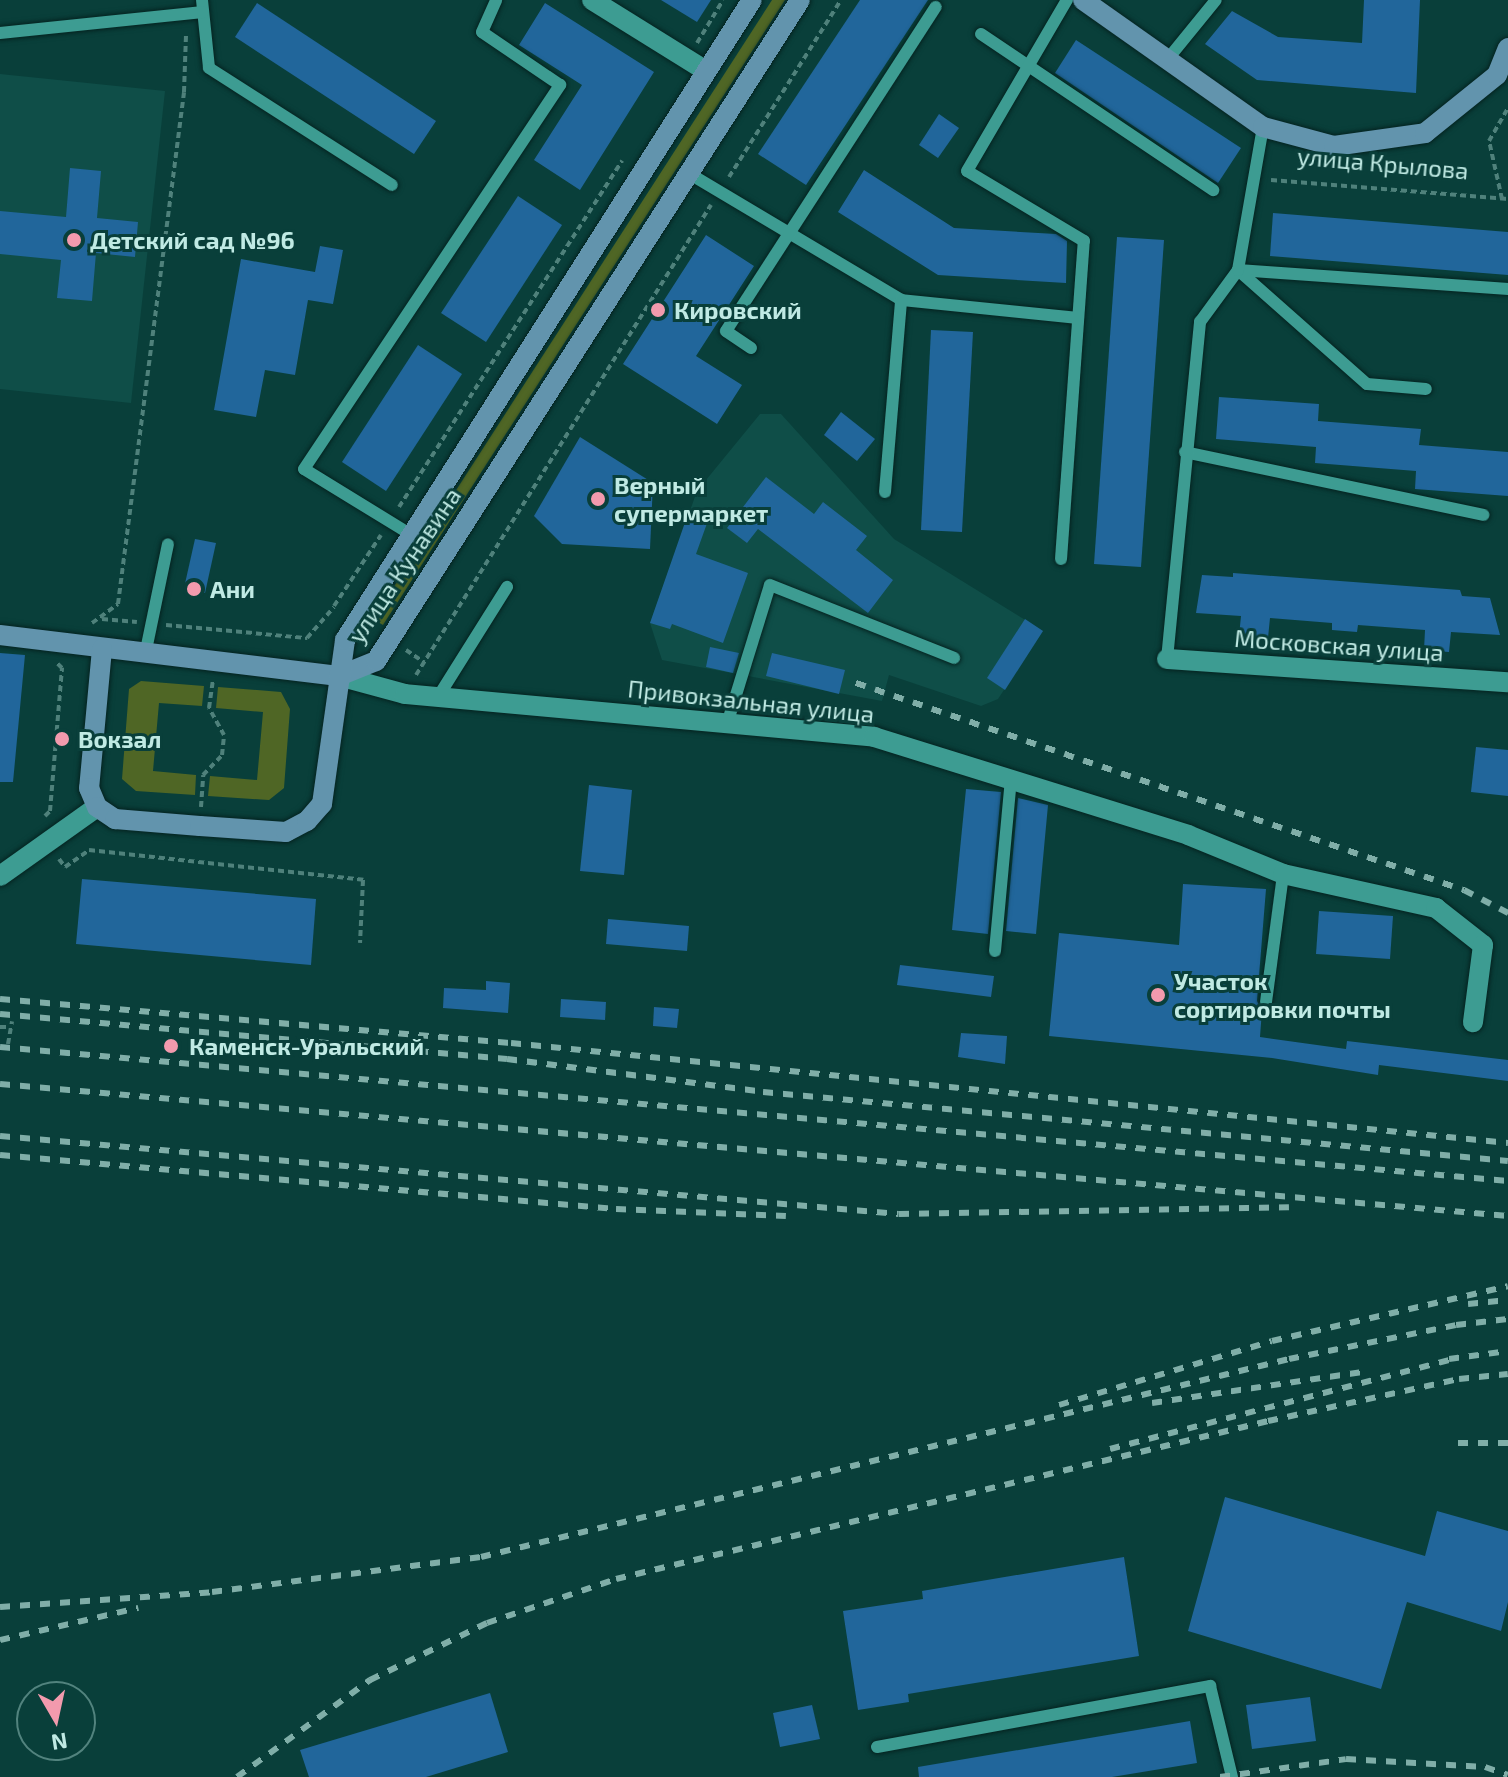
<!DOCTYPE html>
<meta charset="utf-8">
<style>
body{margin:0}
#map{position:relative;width:1508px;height:1777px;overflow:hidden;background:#093f3a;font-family:"Exo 2",sans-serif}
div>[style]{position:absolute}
.built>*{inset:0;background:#0f4e48}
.green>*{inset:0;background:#4f6625}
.building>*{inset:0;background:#21669b}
.path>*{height:4px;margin-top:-2px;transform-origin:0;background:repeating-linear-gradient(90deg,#4f817b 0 6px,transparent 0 10px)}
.roads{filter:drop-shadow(0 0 2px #052320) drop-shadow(0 0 2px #052320)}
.lane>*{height:12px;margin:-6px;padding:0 6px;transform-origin:6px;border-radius:6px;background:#3d9c92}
.street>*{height:20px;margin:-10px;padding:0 10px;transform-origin:10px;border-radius:10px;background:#3d9c92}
.secondary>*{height:20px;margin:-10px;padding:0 10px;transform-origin:10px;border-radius:10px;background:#6294ad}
.rail>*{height:6px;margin-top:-3px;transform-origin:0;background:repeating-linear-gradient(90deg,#80aea8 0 10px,transparent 0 20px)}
.dots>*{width:22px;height:22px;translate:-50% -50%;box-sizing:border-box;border:4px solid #093f3a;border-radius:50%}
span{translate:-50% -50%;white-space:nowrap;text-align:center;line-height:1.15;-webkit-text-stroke:6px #093f3a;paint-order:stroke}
.street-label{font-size:24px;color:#c0eae4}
.poi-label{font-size:24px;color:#c0eae4;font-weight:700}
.left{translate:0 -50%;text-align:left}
.north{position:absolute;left:16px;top:1681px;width:80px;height:80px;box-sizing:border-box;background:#093f3a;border:2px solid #52837e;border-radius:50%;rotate:171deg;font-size:22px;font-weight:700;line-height:32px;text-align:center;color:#c0eae4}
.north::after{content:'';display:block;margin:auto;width:28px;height:36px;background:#f29aad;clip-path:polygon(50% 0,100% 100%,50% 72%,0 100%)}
</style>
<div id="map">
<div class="built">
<div style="clip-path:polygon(0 74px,165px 91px,131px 403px,0 389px)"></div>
<div style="clip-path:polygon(760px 414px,781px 414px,894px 539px,1043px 631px,998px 699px,981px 706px,889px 675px,882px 701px,662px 660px,650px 623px,697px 491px)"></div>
</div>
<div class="green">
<div style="clip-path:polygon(772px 0,785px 0,383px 625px,373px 619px)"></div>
<div style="clip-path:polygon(141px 681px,204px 686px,202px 706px,159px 703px,153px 771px,196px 775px,195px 795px,136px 791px,122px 779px,129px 689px)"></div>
<div style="clip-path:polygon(218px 687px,281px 692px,290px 709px,284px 788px,269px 800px,208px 796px,210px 776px,257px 780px,263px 712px,216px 708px)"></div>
</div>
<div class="building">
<div style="clip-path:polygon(661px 0,711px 0,697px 22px)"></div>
<div style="clip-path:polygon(860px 0,928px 0,806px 185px,758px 154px)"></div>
<div style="clip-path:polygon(1364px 0,1420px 0,1416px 93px,1257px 80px,1205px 44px,1232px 11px,1278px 37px,1362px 43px)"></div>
<div style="clip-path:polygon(257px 3px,436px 121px,414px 154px,235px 37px)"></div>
<div style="clip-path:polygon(545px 3px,654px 72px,580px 190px,534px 160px,582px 85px,519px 45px)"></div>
<div style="clip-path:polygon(1076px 40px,1241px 148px,1218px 183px,1055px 73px)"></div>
<div style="clip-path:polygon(939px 114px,959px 128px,938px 158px,919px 145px)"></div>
<div style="clip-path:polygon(70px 168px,101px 171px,97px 218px,138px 222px,135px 257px,96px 253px,92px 301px,57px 298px,61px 260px,0 254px,0 211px,66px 217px)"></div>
<div style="clip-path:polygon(864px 170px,954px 228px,1056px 234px,1067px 241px,1066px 283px,938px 275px,838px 212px)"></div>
<div style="clip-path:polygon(518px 196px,562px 225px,486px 342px,441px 313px)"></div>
<div style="clip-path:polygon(1273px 213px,1508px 232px,1508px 275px,1270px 256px)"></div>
<div style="clip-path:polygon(706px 235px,754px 266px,696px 356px,742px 385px,717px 424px,623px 364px)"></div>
<div style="clip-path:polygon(1117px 237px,1164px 240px,1141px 567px,1094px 564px)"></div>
<div style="clip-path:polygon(320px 246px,343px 250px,333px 304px,308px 300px,295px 375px,265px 370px,256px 417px,214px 410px,241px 259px,315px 272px)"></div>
<div style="clip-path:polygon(931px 330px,973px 332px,962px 532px,921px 530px)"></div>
<div style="clip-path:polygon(418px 345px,462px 374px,386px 491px,342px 462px)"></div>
<div style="clip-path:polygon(1219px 397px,1319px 404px,1318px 421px,1421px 429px,1419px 445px,1508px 452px,1508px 496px,1415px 489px,1416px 471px,1315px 463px,1316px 447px,1216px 439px)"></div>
<div style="clip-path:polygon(841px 412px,875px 439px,857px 461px,824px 435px)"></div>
<div style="clip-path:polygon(580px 437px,653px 483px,650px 549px,562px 544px,534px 516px)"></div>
<div style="clip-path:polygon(766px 477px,814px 514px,823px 502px,867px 536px,856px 550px,893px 580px,868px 613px,758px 529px,747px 543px,727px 528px)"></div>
<div style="clip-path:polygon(690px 508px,710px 515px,696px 554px,748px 573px,723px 643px,672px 624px,670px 629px,650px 623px)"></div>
<div style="clip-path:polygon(195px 539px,216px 543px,205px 593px,184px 588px)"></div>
<div style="clip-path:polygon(1233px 573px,1460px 590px,1462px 596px,1490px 598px,1500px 635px,1451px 632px,1449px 652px,1424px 650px,1425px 630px,1358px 625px,1357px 632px,1332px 630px,1332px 623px,1270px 618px,1268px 638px,1239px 636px,1241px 616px,1196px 613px,1202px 575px,1233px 577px)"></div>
<div style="clip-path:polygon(1025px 619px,1043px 631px,1005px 690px,987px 678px)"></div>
<div style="clip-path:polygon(710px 647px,739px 653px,733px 673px,706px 667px)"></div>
<div style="clip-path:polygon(0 653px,25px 655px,13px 782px,0 782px)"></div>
<div style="clip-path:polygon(772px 653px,845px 670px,839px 694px,766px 676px)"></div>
<div style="clip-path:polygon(1476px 747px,1508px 750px,1508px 796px,1471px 792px)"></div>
<div style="clip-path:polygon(589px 785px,632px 790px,624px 875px,580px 871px)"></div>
<div style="clip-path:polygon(966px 789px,1001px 792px,988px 934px,952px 930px)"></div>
<div style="clip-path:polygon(1018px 798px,1048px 805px,1036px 934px,1006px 931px)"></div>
<div style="clip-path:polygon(82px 879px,316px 899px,311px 965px,76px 944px)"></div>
<div style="clip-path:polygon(1183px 884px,1266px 889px,1257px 1001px,1262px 1010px,1260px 1037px,1346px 1049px,1347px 1041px,1508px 1060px,1508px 1081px,1379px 1065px,1378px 1075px,1272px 1058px,1049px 1036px,1059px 933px,1179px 945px)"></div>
<div style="clip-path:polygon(1319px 911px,1393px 916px,1390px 959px,1316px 954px)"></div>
<div style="clip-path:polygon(608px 919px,689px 926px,687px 951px,606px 944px)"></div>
<div style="clip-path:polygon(900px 965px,994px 976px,991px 997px,897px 985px)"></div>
<div style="clip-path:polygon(486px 981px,510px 983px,508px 1013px,443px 1008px,444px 988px,486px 990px)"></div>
<div style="clip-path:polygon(561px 999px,606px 1002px,605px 1020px,560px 1017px)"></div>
<div style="clip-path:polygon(654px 1007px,679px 1009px,677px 1028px,653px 1026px)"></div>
<div style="clip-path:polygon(961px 1033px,1007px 1036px,1005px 1064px,958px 1057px)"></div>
<div style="clip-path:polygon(1225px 1497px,1425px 1556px,1437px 1511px,1508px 1531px,1508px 1602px,1501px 1631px,1407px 1602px,1381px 1689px,1188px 1631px)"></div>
<div style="clip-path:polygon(1124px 1557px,1139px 1656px,908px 1694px,909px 1702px,858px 1710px,843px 1611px,923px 1599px,922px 1591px)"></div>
<div style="clip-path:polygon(490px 1693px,508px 1752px,426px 1777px,309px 1777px,300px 1750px)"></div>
<div style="clip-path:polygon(1310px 1697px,1316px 1741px,1252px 1749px,1246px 1705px)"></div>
<div style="clip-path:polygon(812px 1705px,820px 1739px,780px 1747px,773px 1713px)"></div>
<div style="clip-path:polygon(1190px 1721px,1197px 1763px,1112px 1777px,919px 1777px,918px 1767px)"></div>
</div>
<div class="path">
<div style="left:697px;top:43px;width:50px;rotate:-58.8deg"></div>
<div style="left:729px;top:177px;width:209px;rotate:-57.7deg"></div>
<div style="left:1271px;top:180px;width:238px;rotate:4.6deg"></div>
<div style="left:1502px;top:199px;width:59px;rotate:-102.6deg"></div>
<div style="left:1489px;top:141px;width:38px;rotate:-60deg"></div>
<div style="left:399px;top:507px;width:412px;rotate:-57.2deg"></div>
<div style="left:334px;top:606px;width:85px;rotate:-56.5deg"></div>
<div style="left:102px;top:619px;width:35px;rotate:5deg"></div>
<div style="left:92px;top:623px;width:32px;rotate:-36deg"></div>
<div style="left:118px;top:604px;width:516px;rotate:-82.65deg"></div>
<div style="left:184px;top:92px;width:58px;rotate:-88deg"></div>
<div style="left:166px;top:625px;width:142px;rotate:5.3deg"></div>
<div style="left:307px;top:638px;width:41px;rotate:-48.9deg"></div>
<div style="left:406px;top:650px;width:22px;rotate:34deg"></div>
<div style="left:416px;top:675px;width:555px;rotate:-57.89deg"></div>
<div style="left:201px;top:807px;width:32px;rotate:-86deg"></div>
<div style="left:203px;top:775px;width:28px;rotate:-46deg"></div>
<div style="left:222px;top:755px;width:20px;rotate:-84deg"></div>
<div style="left:224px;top:735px;width:31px;rotate:-119deg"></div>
<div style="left:209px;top:708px;width:28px;rotate:-82deg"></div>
<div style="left:45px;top:816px;width:7px;rotate:-45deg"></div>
<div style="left:50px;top:811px;width:144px;rotate:-85.2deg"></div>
<div style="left:62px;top:668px;width:8px;rotate:-135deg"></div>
<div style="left:59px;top:859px;width:10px;rotate:53deg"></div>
<div style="left:65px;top:867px;width:29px;rotate:-35deg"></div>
<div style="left:89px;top:850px;width:276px;rotate:6.2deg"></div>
<div style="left:363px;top:880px;width:63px;rotate:92.7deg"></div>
<div style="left:0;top:1027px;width:10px"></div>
<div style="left:8px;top:1044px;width:23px;rotate:-80deg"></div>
</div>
<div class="roads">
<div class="lane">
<div style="left:202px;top:0;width:68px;rotate:84.1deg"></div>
<div style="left:209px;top:68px;width:217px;rotate:32.6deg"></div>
<div style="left:0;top:33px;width:204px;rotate:-5.9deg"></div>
<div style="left:981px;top:34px;width:280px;rotate:33.9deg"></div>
<div style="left:1167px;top:60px;width:77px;rotate:-50.8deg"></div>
<div style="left:690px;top:174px;width:246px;rotate:30.8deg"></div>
<div style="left:901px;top:300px;width:177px;rotate:5.8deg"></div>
<div style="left:1238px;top:270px;width:271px;rotate:4deg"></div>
<div style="left:1238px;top:270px;width:172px;rotate:41.5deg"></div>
<div style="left:1367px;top:384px;width:59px;rotate:4.8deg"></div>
<div style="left:751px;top:348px;width:30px;rotate:-146deg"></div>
<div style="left:726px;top:331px;width:386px;rotate:-57.1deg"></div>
<div style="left:1185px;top:452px;width:305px;rotate:11.9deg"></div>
<div style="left:885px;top:492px;width:193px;rotate:-85.2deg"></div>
<div style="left:410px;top:534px;width:124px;rotate:-148.5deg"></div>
<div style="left:304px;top:469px;width:462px;rotate:-56.3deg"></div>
<div style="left:560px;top:85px;width:94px;rotate:-145.8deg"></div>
<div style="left:482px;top:32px;width:35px;rotate:-66deg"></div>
<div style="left:1061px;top:559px;width:319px;rotate:-85.9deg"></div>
<div style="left:1084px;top:241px;width:136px;rotate:-149.1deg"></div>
<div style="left:967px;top:171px;width:198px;rotate:-59.7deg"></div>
<div style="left:145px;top:655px;width:113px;rotate:-78.3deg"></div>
<div style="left:1167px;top:659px;width:339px;rotate:-84.4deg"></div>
<div style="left:1200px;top:322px;width:64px;rotate:-53.8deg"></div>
<div style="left:1238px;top:270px;width:145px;rotate:-80.1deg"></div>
<div style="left:438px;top:697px;width:130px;rotate:-57.9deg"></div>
<div style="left:727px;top:724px;width:145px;rotate:-72.8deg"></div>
<div style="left:770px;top:585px;width:198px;rotate:21.6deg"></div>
<div style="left:995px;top:951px;width:172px;rotate:-84.7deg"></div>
<div style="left:1266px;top:1002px;width:129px;rotate:-82.4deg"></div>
<div style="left:877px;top:1747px;width:339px;rotate:-10.4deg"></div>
<div style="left:1210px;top:1686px;width:94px;rotate:76.4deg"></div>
</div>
<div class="street">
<div style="left:592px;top:0;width:134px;rotate:31.9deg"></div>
<div style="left:1167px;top:659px;width:342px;rotate:3.9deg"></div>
<div style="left:339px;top:676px;width:68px;rotate:15.3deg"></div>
<div style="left:405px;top:694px;width:471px;rotate:5.2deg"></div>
<div style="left:874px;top:737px;width:329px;rotate:17.3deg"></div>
<div style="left:1188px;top:835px;width:103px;rotate:22.3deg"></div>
<div style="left:1283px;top:874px;width:157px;rotate:12.5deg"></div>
<div style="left:1436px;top:908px;width:60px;rotate:38.2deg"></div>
<div style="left:1483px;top:945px;width:78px;rotate:97.4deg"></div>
<div style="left:0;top:876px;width:119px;rotate:-35.4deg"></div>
</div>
<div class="secondary">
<div style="left:1083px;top:0;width:220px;rotate:35.2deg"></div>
<div style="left:1263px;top:127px;width:73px;rotate:15deg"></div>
<div style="left:1334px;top:146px;width:92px;rotate:-8.1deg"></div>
<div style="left:1425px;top:133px;width:92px;rotate:-38.9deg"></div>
<div style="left:1497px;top:75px;width:29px;rotate:-68deg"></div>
<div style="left:0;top:635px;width:341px;rotate:6.9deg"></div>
<div style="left:339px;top:676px;width:40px;rotate:-22deg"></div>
<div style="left:376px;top:661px;width:785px;rotate:-57.32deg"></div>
<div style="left:102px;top:649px;width:140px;rotate:95.3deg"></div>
<div style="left:89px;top:788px;width:21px;rotate:67deg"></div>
<div style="left:97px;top:807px;width:22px;rotate:34deg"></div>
<div style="left:115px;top:819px;width:85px;rotate:4.7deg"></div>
<div style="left:200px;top:826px;width:86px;rotate:4deg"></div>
<div style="left:286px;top:832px;width:24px;rotate:-28deg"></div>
<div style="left:307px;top:821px;width:23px;rotate:-49deg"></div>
<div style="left:322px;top:804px;width:166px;rotate:-82deg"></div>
<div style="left:345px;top:640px;width:758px;rotate:-57.55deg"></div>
</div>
</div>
<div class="rail">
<div style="left:856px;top:683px;width:642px;rotate:18.8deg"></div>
<div style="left:1464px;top:890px;width:50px;rotate:27.6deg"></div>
<div style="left:0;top:999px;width:513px;rotate:4.92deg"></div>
<div style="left:511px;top:1043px;width:1002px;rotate:5.73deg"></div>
<div style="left:0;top:1014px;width:509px;rotate:5.07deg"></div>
<div style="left:507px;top:1059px;width:258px;rotate:7.3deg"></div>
<div style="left:763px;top:1092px;width:748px;rotate:5.29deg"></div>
<div style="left:0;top:1047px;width:1514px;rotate:5.08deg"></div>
<div style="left:0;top:1084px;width:1514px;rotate:5deg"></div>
<div style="left:0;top:1136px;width:902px;rotate:4.96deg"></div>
<div style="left:899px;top:1214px;width:390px;rotate:-1deg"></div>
<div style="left:0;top:1155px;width:618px;rotate:5.01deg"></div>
<div style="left:616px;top:1209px;width:170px;rotate:2.4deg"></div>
<div style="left:1468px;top:1304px;width:40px;rotate:-5.7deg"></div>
<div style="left:1449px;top:1359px;width:60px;rotate:-7.7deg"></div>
<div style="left:1152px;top:1403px;width:211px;rotate:-8.4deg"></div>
<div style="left:1059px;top:1405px;width:222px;rotate:-16.7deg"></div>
<div style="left:1272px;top:1341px;width:242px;rotate:-13.1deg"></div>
<div style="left:1458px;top:1443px;width:50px"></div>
<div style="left:1110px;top:1449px;width:360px;rotate:-14.7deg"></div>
<div style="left:0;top:1607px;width:213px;rotate:-4deg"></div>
<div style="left:212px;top:1592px;width:271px;rotate:-7.4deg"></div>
<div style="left:481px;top:1557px;width:832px;rotate:-13.77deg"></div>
<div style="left:1289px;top:1359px;width:170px;rotate:-11.5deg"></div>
<div style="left:1456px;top:1325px;width:52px;rotate:-6.6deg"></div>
<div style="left:0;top:1640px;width:142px;rotate:-13.1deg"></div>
<div style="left:237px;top:1777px;width:165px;rotate:-36.1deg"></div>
<div style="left:370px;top:1680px;width:130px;rotate:-26deg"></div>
<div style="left:487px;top:1623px;width:136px;rotate:-18.8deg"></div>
<div style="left:616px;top:1579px;width:671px;rotate:-13.62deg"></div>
<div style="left:1268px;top:1421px;width:196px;rotate:-12.4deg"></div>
<div style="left:1459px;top:1379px;width:49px;rotate:-5.8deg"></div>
<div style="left:1220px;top:1777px;width:127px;rotate:-8.1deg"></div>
<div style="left:1346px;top:1759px;width:139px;rotate:3.3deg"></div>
<div style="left:1485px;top:1767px;width:24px;rotate:19deg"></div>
</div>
<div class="dots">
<div style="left:74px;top:240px;background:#f29aad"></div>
<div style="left:658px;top:310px;background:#f29aad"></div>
<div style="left:598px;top:499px;background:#f29aad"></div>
<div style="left:194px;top:589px;background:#f29aad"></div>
<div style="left:62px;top:739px;background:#f29aad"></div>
<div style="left:1158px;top:995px;background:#f29aad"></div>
<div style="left:171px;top:1046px;background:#f29aad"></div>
</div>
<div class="street-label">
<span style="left:1383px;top:163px;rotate:5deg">улица Крылова</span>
<span style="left:404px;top:565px;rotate:-56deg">улица Кунавина</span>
<span style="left:1339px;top:645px;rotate:4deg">Московская улица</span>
<span style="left:751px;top:701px;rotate:6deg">Привокзальная улица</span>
</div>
<div class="poi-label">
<span class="left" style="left:90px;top:240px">Детский сад №96</span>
<span class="left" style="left:674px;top:310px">Кировский</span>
<span class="left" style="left:614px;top:499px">Верный<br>супермаркет</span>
<span class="left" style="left:210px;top:589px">Ани</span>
<span class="left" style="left:78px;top:739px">Вокзал</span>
<span class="left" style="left:1174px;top:995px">Участок<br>сортировки почты</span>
<span class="left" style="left:189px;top:1046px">Каменск-Уральский</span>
</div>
<div class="north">N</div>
</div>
